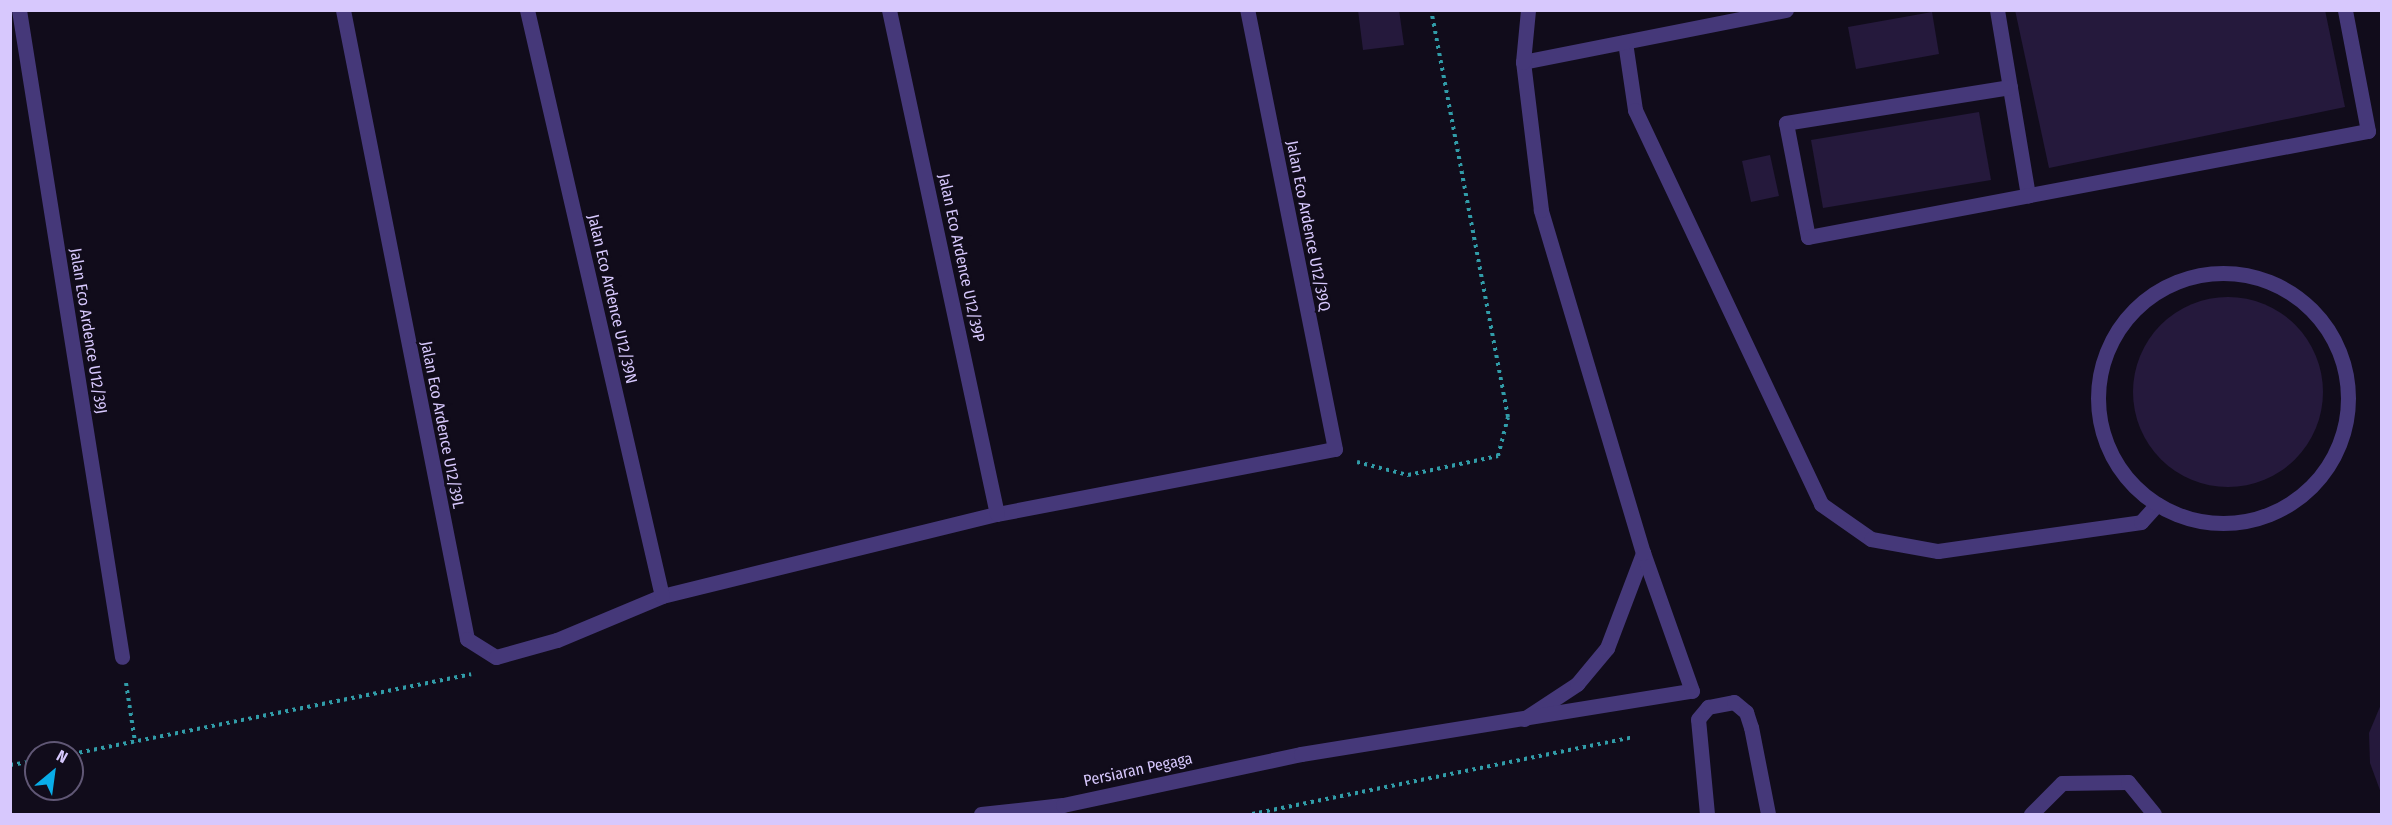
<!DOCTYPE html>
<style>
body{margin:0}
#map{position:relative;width:2392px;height:825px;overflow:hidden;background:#110c1b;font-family:"Fira Sans Condensed",sans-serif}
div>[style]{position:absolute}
.building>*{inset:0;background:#25193c}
.round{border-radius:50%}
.path>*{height:4px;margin-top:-2px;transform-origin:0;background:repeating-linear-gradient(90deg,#319ca8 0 3px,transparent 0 7.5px)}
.service>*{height:15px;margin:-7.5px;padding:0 7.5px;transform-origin:7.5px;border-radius:7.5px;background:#453879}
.service>.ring{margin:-7.5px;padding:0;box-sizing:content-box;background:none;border:15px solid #453879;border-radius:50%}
.minor>*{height:15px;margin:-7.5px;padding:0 7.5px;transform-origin:7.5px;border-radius:7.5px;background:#453879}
span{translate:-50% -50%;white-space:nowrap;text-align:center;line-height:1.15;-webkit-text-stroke:5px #110c1b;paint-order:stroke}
.street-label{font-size:16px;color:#d7c8fd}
.frame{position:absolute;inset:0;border:12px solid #d7c8fd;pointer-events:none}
.north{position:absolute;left:24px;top:741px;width:60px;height:60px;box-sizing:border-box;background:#110c1b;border:2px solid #605775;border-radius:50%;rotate:29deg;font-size:16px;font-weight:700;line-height:24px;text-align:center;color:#d7c8fd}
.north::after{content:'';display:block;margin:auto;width:21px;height:27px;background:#09ade8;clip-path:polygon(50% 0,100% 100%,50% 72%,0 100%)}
</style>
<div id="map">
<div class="building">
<div style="clip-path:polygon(1358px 10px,1399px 10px,1404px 45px,1363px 50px)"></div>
<div style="clip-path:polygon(2015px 10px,2325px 10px,2345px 107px,2049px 168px)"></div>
<div style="clip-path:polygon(1932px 12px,1939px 54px,1856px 69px,1848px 27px)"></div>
<div style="clip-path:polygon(1979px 112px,1991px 180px,1823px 208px,1811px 140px)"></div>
<div style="clip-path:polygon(1770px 155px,1779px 196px,1751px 202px,1742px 161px)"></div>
<div class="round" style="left:2133px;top:297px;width:190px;height:190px"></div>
<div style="clip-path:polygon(2382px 702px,2382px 793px,2381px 793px,2370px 763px,2369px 733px)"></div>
</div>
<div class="path">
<div style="left:1357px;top:462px;width:53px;rotate:14.3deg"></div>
<div style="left:1408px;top:475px;width:92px;rotate:-11.9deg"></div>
<div style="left:1498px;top:456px;width:40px;rotate:-75.6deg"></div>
<div style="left:1508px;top:417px;width:414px;rotate:-100.7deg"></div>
<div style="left:126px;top:683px;width:60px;rotate:81.3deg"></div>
<div style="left:72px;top:754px;width:407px;rotate:-11.3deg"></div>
<div style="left:10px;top:765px;width:26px;rotate:-9deg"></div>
<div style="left:1252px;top:814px;width:389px;rotate:-11.4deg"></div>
</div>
<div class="service">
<div style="left:1997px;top:10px;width:188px;rotate:80.5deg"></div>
<div style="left:1625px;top:42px;width:69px;rotate:81.6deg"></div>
<div style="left:1635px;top:110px;width:436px;rotate:64.7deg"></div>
<div style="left:1821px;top:504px;width:61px;rotate:35deg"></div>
<div style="left:1871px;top:539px;width:68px;rotate:10.2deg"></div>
<div style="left:1938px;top:551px;width:205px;rotate:-8.1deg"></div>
<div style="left:2141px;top:522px;width:24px;rotate:-48deg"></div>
<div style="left:1523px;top:62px;width:268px;rotate:-11.2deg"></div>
<div style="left:2010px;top:87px;width:227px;rotate:170.9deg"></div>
<div style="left:1786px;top:123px;width:116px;rotate:79.1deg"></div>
<div style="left:1808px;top:237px;width:570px;rotate:-10.72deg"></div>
<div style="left:2368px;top:131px;width:123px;rotate:-100.8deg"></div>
<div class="ring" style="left:2098px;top:273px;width:235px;height:235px"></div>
<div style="left:1524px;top:719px;width:64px;rotate:-33.4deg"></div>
<div style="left:1577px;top:684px;width:47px;rotate:-50.2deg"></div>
<div style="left:1607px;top:648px;width:102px;rotate:-69.2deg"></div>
<div style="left:2031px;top:814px;width:44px;rotate:-45deg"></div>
<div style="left:2062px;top:783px;width:66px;rotate:-0.9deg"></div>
<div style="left:2128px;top:782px;width:41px;rotate:50.9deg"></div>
</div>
<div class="minor">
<div style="left:19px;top:10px;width:655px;rotate:80.95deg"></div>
<div style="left:343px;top:10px;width:641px;rotate:78.85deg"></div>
<div style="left:467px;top:639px;width:34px;rotate:32deg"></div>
<div style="left:496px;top:657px;width:63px;rotate:-15.6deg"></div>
<div style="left:557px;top:640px;width:114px;rotate:-22.7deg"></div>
<div style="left:662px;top:596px;width:345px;rotate:-13.8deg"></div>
<div style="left:997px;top:514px;width:344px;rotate:-10.9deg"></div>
<div style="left:1335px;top:449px;width:448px;rotate:-101.3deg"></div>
<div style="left:527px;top:10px;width:601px;rotate:77.03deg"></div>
<div style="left:889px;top:10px;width:515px;rotate:77.91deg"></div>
<div style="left:981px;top:814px;width:82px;rotate:-6.3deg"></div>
<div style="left:1063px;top:805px;width:243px;rotate:-12.1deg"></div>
<div style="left:1301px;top:754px;width:396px;rotate:-9.2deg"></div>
<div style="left:1692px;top:691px;width:146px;rotate:-109.5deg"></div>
<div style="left:1643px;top:553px;width:358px;rotate:-106.6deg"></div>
<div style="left:1541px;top:210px;width:149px;rotate:-96.9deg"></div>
<div style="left:1523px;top:62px;width:52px;rotate:-84.5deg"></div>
<div style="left:1707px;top:814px;width:95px;rotate:-95.4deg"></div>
<div style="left:1698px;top:719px;width:16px;rotate:-50deg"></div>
<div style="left:1708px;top:707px;width:26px;rotate:-11deg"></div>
<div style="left:1734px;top:702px;width:16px;rotate:40deg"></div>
<div style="left:1746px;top:712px;width:16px;rotate:72deg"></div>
<div style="left:1751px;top:727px;width:89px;rotate:78.9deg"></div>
</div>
<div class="street-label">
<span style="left:1308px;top:226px;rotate:79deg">Jalan Eco Ardence U12/39Q</span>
<span style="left:961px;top:258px;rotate:78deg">Jalan Eco Ardence U12/39P</span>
<span style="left:612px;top:299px;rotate:77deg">Jalan Eco Ardence U12/39N</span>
<span style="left:88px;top:331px;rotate:81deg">Jalan Eco Ardence U12/39J</span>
<span style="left:442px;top:425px;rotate:79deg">Jalan Eco Ardence U12/39L</span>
<span style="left:1138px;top:770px;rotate:-12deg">Persiaran Pegaga</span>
</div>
<div class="frame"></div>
<div class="north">N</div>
</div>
